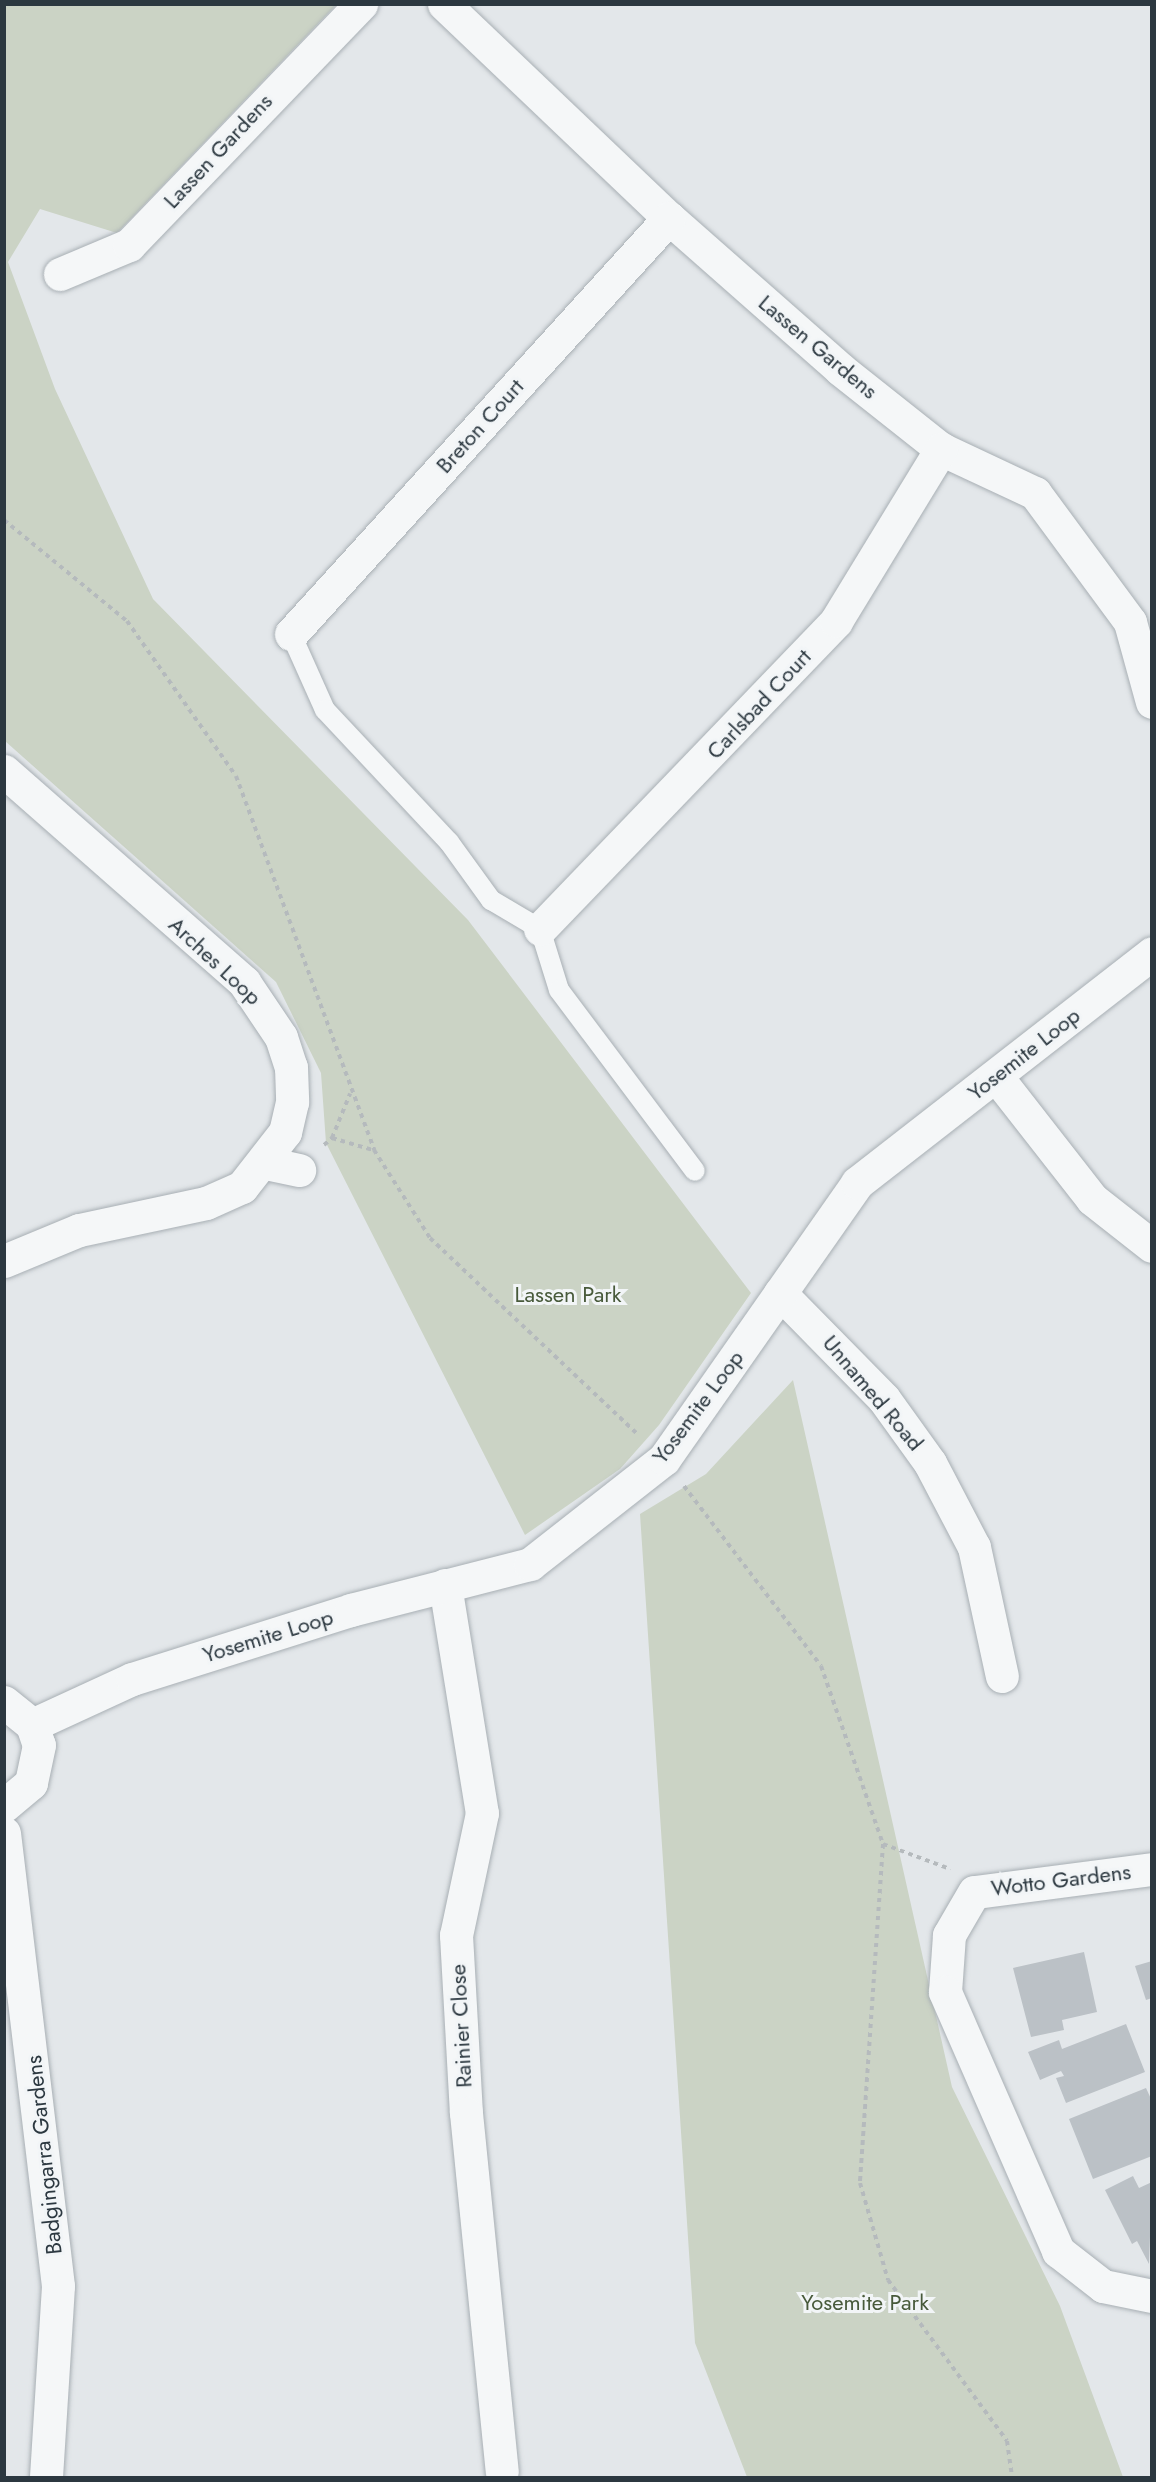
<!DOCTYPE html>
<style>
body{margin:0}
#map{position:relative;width:1156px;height:2482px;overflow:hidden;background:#e3e7ea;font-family:Jost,sans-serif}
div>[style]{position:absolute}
.green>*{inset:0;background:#cbd3c5}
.building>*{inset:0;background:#bbc1c6}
.path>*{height:4px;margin-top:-2px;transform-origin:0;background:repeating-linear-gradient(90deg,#b5babd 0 4.5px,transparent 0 9px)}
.roads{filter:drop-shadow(0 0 2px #a8afb4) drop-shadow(0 0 2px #a8afb4)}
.lane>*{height:20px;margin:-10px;padding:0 10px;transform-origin:10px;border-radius:10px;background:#f5f7f8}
.street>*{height:33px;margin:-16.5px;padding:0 16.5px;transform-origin:16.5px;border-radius:16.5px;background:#f5f7f8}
span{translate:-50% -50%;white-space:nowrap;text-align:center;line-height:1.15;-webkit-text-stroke:6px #f2f5f7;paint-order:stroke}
.street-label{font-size:22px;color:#2c3840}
.park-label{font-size:22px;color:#485a3b}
.frame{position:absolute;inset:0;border:6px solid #2c3840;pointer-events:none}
</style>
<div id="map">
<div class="green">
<div style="clip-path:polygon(5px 5px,336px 5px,117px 233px,40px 209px,8px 262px,55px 389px,153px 599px,468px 920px,751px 1293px,659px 1425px,620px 1469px,525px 1535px,326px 1143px,321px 1073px,276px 982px,5px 741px)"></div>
<div style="clip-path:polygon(793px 1380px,952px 2087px,1060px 2306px,1123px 2477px,747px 2477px,695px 2343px,640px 1514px,706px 1474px)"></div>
</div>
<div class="building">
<div style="clip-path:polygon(1084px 1952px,1097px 2012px,1062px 2020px,1064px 2030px,1031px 2037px,1013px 1968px)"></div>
<div style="clip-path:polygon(1152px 1961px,1152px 1998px,1146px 2000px,1135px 1966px)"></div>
<div style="clip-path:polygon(1126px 2024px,1145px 2072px,1066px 2103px,1056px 2078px,1064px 2076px,1061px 2071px,1040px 2080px,1028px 2052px,1059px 2040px,1062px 2049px)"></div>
<div style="clip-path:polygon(1146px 2088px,1152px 2101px,1152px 2156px,1093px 2179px,1069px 2119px)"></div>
<div style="clip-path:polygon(1133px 2176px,1139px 2188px,1152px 2182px,1149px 2264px,1137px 2241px,1132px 2244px,1105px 2190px)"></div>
</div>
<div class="path">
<div style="left:4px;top:520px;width:159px;rotate:39.4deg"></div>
<div style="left:127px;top:621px;width:189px;rotate:54.9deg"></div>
<div style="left:236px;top:776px;width:399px;rotate:69.7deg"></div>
<div style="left:374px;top:1150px;width:104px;rotate:57.5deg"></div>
<div style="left:430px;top:1238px;width:285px;rotate:43.4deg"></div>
<div style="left:332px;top:1138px;width:43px;rotate:16.3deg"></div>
<div style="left:324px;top:1145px;width:11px;rotate:-41deg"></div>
<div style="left:332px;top:1138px;width:48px;rotate:-67.8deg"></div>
<div style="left:684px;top:1486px;width:226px;rotate:52.7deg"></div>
<div style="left:821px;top:1666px;width:188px;rotate:70.8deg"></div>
<div style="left:883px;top:1844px;width:340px;rotate:93.9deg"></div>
<div style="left:860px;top:2183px;width:101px;rotate:73.9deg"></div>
<div style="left:888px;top:2280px;width:200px;rotate:53.5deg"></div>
<div style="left:1007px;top:2441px;width:37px;rotate:82deg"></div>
<div style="left:883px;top:1844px;width:72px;rotate:20.5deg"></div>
</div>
<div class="roads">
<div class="lane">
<div style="left:291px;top:634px;width:83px;rotate:65.9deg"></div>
<div style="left:325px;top:710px;width:181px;rotate:46.8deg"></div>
<div style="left:449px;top:842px;width:72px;rotate:54.1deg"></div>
<div style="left:491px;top:900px;width:57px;rotate:30.6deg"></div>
<div style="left:540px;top:929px;width:64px;rotate:72.7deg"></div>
<div style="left:559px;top:990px;width:226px;rotate:53.1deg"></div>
</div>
<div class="street">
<div style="left:444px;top:4px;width:311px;rotate:43.6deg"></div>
<div style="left:669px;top:218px;width:228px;rotate:41.4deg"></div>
<div style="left:840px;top:369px;width:129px;rotate:38.4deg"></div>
<div style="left:941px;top:449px;width:104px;rotate:25.1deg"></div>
<div style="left:1035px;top:493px;width:160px;rotate:53.6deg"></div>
<div style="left:1130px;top:622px;width:83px;rotate:74.6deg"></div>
<div style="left:60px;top:274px;width:75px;rotate:-22.8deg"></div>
<div style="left:129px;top:245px;width:335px;rotate:-46.1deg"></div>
<div style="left:291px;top:634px;width:562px;rotate:-47.74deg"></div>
<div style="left:4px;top:771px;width:320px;rotate:41.3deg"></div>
<div style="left:244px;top:982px;width:66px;rotate:56.1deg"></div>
<div style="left:281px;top:1037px;width:32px;rotate:72deg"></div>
<div style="left:291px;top:1067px;width:35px;rotate:88deg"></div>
<div style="left:292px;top:1102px;width:31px;rotate:103deg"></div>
<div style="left:285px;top:1132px;width:70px;rotate:128deg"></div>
<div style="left:242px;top:1187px;width:39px;rotate:156deg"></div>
<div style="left:206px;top:1203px;width:130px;rotate:168deg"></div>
<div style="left:79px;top:1230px;width:81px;rotate:157.5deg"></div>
<div style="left:540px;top:929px;width:427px;rotate:-46.1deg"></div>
<div style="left:836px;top:621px;width:202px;rotate:-58.6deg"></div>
<div style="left:996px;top:1076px;width:156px;rotate:52deg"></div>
<div style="left:1092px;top:1199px;width:76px;rotate:38.1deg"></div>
<div style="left:266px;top:1163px;width:34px;rotate:12deg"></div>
<div style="left:780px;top:1293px;width:148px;rotate:45.5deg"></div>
<div style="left:884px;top:1399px;width:79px;rotate:54.3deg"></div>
<div style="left:930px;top:1463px;width:95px;rotate:62.4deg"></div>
<div style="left:974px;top:1547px;width:132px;rotate:77.8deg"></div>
<div style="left:445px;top:1585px;width:231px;rotate:80.8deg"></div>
<div style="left:482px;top:1813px;width:125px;rotate:102deg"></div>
<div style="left:456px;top:1935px;width:178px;rotate:86.8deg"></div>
<div style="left:466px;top:2113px;width:360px;rotate:84.3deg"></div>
<div style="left:4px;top:1702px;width:36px;rotate:39deg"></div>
<div style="left:32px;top:1725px;width:21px;rotate:71deg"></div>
<div style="left:39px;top:1745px;width:39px;rotate:102deg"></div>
<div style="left:31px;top:1783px;width:35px;rotate:140deg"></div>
<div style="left:32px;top:1725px;width:110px;rotate:-24.7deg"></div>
<div style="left:132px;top:1679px;width:230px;rotate:-17.5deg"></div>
<div style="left:351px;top:1610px;width:185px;rotate:-14.4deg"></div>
<div style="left:530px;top:1564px;width:170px;rotate:-38.1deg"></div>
<div style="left:664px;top:1459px;width:337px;rotate:-55deg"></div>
<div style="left:857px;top:1183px;width:374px;rotate:-37.9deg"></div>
<div style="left:4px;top:1833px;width:456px;rotate:83.2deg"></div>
<div style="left:58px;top:2286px;width:192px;rotate:93.6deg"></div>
<div style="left:1152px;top:1869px;width:179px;rotate:172.6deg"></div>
<div style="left:974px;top:1892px;width:50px;rotate:120.2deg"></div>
<div style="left:949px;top:1935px;width:57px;rotate:94deg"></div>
<div style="left:945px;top:1992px;width:283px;rotate:66.4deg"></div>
<div style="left:1058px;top:2251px;width:57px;rotate:37.9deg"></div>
<div style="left:1103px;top:2286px;width:50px;rotate:11.5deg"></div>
</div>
</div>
<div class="street-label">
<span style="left:218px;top:151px;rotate:-47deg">Lassen Gardens</span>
<span style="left:818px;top:347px;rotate:40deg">Lassen Gardens</span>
<span style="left:480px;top:426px;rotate:-48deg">Breton Court</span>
<span style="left:759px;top:704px;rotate:-47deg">Carlsbad Court</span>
<span style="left:215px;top:961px;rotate:43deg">Arches Loop</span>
<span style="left:1024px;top:1054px;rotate:-38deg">Yosemite Loop</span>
<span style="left:873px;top:1393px;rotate:50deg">Unnamed Road</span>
<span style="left:698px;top:1407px;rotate:-53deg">Yosemite Loop</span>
<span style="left:268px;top:1636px;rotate:-17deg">Yosemite Loop</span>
<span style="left:1061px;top:1880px;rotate:-7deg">Wotto Gardens</span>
<span style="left:461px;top:2026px;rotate:-93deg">Rainier Close</span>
<span style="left:44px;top:2155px;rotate:-96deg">Badgingarra Gardens</span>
</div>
<div class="park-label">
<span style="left:568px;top:1295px">Lassen Park</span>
<span style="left:865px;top:2303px">Yosemite Park</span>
</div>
<div class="frame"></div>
</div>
